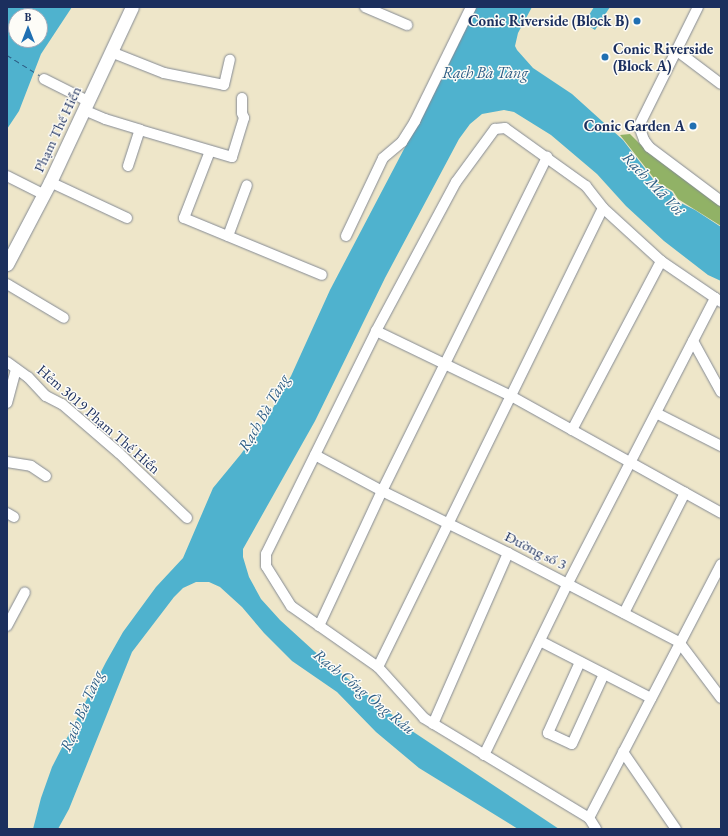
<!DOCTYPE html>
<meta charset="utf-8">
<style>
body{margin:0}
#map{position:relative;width:728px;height:836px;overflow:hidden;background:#eee6c9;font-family:"EB Garamond",serif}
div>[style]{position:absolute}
.forest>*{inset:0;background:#91b266}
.water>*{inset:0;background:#4fb2ce}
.ferry>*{height:1px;margin-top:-0.5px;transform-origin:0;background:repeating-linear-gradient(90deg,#2d5d85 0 5px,transparent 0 9px)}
.roads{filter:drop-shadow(0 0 1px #848a94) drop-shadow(0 0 1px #848a94)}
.street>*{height:10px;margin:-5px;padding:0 5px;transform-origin:5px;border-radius:5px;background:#fff}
.secondary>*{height:13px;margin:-6.5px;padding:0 6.5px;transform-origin:6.5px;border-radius:6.5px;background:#fff}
.dots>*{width:11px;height:11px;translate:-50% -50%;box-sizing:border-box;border:2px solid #fdfcf7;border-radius:50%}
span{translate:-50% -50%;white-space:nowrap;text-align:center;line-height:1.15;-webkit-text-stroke:3px #fdfcf7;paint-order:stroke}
.poi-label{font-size:15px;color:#1b2f5e;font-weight:700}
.right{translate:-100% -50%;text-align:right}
.left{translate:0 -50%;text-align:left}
.street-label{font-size:15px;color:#1b2f5e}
.water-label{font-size:16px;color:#2d5d85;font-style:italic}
.frame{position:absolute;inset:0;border:8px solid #1b2f5e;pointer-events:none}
.north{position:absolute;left:8px;top:8px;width:40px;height:40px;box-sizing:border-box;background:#fdfcf7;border:1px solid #a3aaba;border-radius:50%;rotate:0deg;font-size:11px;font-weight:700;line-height:16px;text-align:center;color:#1b2f5e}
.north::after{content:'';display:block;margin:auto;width:14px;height:18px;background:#1f6fb2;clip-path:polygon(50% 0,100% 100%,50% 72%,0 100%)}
</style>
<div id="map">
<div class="forest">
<div style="clip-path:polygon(630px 134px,646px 150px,721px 206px,721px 226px,678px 199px,673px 191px,657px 182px,620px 135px)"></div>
</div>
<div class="water">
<div style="clip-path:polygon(evenodd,7px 7px,72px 7px,41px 54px,19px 111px,7px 129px,7px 7px,16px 16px,40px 16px,40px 40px,16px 40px,16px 16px)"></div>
<div style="clip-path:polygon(475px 7px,532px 7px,518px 33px,515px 46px,517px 50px,533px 68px,572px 94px,623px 140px,656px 183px,672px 192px,677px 201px,695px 210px,721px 227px,721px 281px,708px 275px,664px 241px,626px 206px,597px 174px,551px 135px,514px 112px,504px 110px,482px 114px,470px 124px,459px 139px,385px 278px,315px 421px,243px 549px,243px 557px,249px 577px,261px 599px,280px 620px,314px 651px,412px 731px,559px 829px,518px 829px,419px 768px,376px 732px,337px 692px,292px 661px,264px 633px,242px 607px,220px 587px,209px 582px,196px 582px,183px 588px,174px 597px,132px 652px,69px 809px,58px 829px,33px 829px,41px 798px,52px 767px,106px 662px,123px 632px,156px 587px,183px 558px,213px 488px,241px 454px,269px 415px,291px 376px,330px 290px,424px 111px)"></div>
<div style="clip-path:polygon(594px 7px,610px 7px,595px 30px,584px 23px)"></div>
</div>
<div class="ferry">
<div style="left:7px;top:55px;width:39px;rotate:32deg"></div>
</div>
<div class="roads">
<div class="street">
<div style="left:365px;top:7px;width:46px;rotate:23.2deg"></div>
<div style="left:698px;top:7px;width:133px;rotate:116.4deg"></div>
<div style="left:639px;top:126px;width:15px;rotate:70deg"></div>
<div style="left:644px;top:140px;width:9px;rotate:54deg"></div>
<div style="left:649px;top:147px;width:90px;rotate:36.9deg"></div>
<div style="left:676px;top:50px;width:56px;rotate:37.1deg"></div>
<div style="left:111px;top:52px;width:57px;rotate:21.6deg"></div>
<div style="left:164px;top:73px;width:61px;rotate:11.3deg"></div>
<div style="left:224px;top:85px;width:26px;rotate:-77deg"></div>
<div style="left:44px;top:79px;width:49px;rotate:26.6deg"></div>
<div style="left:84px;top:110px;width:23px;rotate:23deg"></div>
<div style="left:105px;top:119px;width:37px;rotate:17deg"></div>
<div style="left:140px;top:130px;width:96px;rotate:16.4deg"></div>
<div style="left:232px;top:157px;width:41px;rotate:-72.9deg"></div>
<div style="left:244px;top:118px;width:5px;rotate:-112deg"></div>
<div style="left:242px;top:113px;width:15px;rotate:-90deg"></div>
<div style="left:210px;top:151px;width:72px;rotate:111.2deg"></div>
<div style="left:184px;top:218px;width:149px;rotate:22.4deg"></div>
<div style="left:128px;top:166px;width:38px;rotate:-72deg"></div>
<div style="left:7px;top:176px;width:40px;rotate:26.6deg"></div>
<div style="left:50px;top:182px;width:85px;rotate:25.1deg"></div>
<div style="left:228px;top:236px;width:54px;rotate:-69.6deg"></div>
<div style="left:346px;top:236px;width:86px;rotate:-64.6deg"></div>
<div style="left:383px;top:158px;width:25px;rotate:-40deg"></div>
<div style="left:402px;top:142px;width:25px;rotate:-58deg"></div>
<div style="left:415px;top:121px;width:127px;rotate:-63.8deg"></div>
<div style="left:7px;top:284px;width:66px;rotate:30.8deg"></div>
<div style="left:376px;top:331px;width:150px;rotate:25.7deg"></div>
<div style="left:511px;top:396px;width:240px;rotate:29.1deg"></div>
<div style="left:693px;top:341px;width:58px;rotate:61.2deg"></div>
<div style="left:7px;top:362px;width:26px;rotate:36deg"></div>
<div style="left:28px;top:377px;width:26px;rotate:47deg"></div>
<div style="left:46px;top:396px;width:18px;rotate:27deg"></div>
<div style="left:62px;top:404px;width:75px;rotate:40.7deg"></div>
<div style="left:119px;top:453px;width:94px;rotate:43.7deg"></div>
<div style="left:7px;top:403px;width:35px;rotate:-75deg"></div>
<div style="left:656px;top:413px;width:73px;rotate:26.9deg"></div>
<div style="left:572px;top:430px;width:191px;rotate:-62.2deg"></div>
<div style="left:315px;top:455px;width:76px;rotate:28.2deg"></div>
<div style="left:382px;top:491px;width:140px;rotate:26.2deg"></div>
<div style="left:508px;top:553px;width:193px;rotate:27.5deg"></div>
<div style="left:679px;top:642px;width:70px;rotate:53.1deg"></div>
<div style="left:7px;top:462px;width:24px;rotate:9deg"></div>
<div style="left:31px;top:466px;width:18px;rotate:34deg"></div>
<div style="left:7px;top:513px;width:8px;rotate:30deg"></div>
<div style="left:624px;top:613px;width:135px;rotate:-63.1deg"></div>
<div style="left:7px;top:626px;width:38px;rotate:-62deg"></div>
<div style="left:319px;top:626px;width:149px;rotate:-65deg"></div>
<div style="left:382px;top:491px;width:373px;rotate:-63.7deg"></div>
<div style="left:540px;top:641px;width:125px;rotate:27.2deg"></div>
<div style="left:580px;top:662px;width:78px;rotate:114.3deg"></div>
<div style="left:548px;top:733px;width:26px;rotate:25deg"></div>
<div style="left:572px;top:744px;width:77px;rotate:-65.4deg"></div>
<div style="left:378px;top:667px;width:511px;rotate:-63.89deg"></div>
<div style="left:433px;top:724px;width:187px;rotate:-66.3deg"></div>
<div style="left:623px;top:752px;width:93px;rotate:55.5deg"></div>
<div style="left:484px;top:755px;width:191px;rotate:-64deg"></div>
<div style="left:568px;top:583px;width:321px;rotate:-62.7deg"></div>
<div style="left:589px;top:818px;width:286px;rotate:-62.5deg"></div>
<div style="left:596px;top:829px;width:13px;rotate:-122deg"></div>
<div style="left:589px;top:818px;width:193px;rotate:-148.8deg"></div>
<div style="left:424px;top:718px;width:69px;rotate:-132deg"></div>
<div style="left:378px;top:667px;width:106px;rotate:-145deg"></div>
<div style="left:291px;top:606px;width:47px;rotate:-122deg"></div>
<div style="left:266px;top:566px;width:12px;rotate:-90deg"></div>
<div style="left:266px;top:554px;width:249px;rotate:-63.7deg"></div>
<div style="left:376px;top:331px;width:169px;rotate:-61.8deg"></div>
<div style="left:456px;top:182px;width:66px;rotate:-53.7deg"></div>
<div style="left:495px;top:129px;width:10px;rotate:-6deg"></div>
<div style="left:505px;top:128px;width:100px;rotate:35.6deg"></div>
<div style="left:586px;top:186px;width:28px;rotate:52deg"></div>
<div style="left:603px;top:208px;width:79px;rotate:42.4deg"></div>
<div style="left:661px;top:261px;width:73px;rotate:34.3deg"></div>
</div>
<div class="secondary">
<div style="left:7px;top:264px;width:93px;rotate:-62.3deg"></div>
<div style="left:50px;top:182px;width:193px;rotate:-64.9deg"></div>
</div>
</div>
<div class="dots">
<div style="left:637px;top:21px;background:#1f6fb2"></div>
<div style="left:605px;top:57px;background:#1f6fb2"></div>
<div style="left:693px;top:126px;background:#1f6fb2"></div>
</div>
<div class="poi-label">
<span class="right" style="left:629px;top:21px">Conic Riverside (Block B)</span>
<span class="left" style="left:613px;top:57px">Conic Riverside<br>(Block A)</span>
<span class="right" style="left:685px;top:126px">Conic Garden A</span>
</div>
<div class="street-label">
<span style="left:57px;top:129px;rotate:-65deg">Phạm Thế Hiển</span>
<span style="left:99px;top:419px;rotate:41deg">Hẻm 3019 Phạm Thế Hiển</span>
<span style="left:536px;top:550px;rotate:27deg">Đường số 3</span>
</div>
<div class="water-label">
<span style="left:485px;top:73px">Rạch Bà Tàng</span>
<span style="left:653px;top:184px;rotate:46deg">Rạch Mã Voi</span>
<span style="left:264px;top:413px;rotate:-60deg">Rạch Bà Tàng</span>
<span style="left:364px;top:692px;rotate:39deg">Rạch Cống Ông Râu</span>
<span style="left:82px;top:711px;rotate:-67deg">Rạch Bà Tàng</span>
</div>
<div class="frame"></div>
<div class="north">B</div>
</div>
